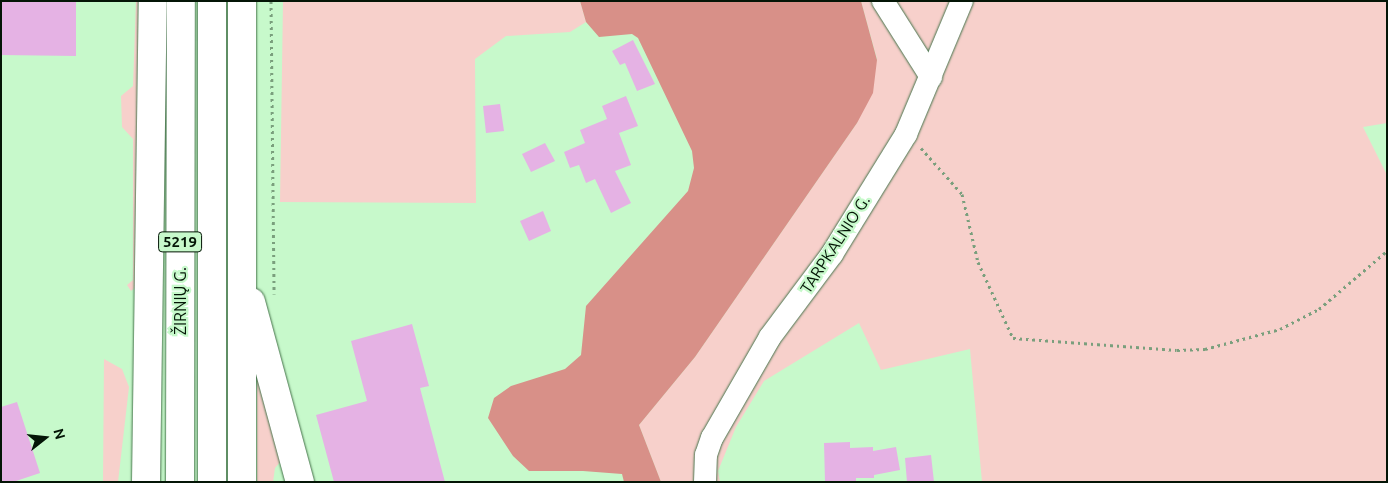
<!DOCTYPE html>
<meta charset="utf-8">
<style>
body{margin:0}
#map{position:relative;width:1388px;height:483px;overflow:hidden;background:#c7f9cb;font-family:Ubuntu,sans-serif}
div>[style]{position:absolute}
.green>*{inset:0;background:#f7d0cb}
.forest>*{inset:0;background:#d89088}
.building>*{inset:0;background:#e5b2e4}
.path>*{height:3px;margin-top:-1.5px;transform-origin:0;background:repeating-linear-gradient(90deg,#7a9f7d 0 2.5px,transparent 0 6.5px)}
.roads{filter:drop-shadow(0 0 1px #46734b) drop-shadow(0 0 1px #46734b)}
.street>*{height:22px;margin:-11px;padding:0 11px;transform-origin:11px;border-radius:11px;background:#fff}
.highway>*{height:28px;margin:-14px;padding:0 14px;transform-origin:14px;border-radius:14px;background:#fff}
span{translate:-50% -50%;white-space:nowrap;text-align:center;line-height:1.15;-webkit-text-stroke:4.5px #c7f9cb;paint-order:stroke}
.shield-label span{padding:1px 4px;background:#c7f9cb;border:1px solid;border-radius:4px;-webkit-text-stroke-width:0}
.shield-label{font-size:15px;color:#041506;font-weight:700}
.street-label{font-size:16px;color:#041506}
.frame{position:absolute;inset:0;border:2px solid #041506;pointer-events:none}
.north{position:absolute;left:20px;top:413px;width:50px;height:50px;-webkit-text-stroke:4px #c7f9cb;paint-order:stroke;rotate:74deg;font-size:14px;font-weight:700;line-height:20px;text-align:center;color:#041506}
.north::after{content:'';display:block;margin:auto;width:18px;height:22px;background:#041506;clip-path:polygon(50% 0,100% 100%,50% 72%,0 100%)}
</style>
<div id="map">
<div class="green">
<div style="clip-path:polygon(136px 1px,139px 1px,137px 286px,131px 291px,127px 285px,133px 280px,133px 139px,122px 127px,121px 96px,133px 86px)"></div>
<div style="clip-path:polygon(283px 1px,580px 1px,586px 22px,570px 32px,506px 36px,475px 59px,476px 203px,280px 202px)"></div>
<div style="clip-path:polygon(861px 1px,1387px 1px,1387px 123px,1363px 127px,1387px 175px,1387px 482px,982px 482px,970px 349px,881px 370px,859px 323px,764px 381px,736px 427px,718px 471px,720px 482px,661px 482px,639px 425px,695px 357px,857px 123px,877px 59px)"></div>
<div style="clip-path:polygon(257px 357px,281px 461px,275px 468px,273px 482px,257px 482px)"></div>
<div style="clip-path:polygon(104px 359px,122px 369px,129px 387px,118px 482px,103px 482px)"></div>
</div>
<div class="forest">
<div style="clip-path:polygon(580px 1px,861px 1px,877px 60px,873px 93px,857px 123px,695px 357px,639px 425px,661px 482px,624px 482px,622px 474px,583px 471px,529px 471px,513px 456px,488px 418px,494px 398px,511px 386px,565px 369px,581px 355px,586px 306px,688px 191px,694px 168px,692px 151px,638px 38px,632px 34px,599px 37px,586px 22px)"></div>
</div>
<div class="building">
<div style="clip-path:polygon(1px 1px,76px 1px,76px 56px,1px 55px)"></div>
<div style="clip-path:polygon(633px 40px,655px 84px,637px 91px,625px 63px,620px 65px,612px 51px)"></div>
<div style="clip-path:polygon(626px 96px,638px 126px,619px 133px,631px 165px,615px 171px,631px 203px,611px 213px,595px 179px,586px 183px,579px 165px,570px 168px,564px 152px,585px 143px,580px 130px,607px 119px,602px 106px)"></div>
<div style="clip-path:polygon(500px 104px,504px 131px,486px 133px,483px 106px)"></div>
<div style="clip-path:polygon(545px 143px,555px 161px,531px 172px,522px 154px)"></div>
<div style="clip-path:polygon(543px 211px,551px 231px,529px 241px,520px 221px)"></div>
<div style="clip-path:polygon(412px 324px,429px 386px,420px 388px,445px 482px,334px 482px,316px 415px,367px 401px,351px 341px)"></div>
<div style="clip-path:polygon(17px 402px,40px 473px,13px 482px,1px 482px,1px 407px)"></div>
<div style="clip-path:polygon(850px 442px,850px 448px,873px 447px,873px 451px,896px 447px,900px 470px,874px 475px,874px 478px,856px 478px,856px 482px,825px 482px,824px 443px)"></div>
<div style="clip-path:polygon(931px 455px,934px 482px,907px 482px,905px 458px)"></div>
</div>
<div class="path">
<div style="left:271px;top:1px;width:293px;rotate:89.4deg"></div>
<div style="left:921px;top:148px;width:62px;rotate:48.3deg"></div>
<div style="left:962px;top:194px;width:70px;rotate:76.8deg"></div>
<div style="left:978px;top:262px;width:84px;rotate:65.3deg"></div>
<div style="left:1013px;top:338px;width:164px;rotate:4.2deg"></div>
<div style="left:1177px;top:350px;width:28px;rotate:-2deg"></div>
<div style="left:1205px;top:349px;width:78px;rotate:-14.9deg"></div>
<div style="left:1280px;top:329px;width:44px;rotate:-27.1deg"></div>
<div style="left:1319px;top:309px;width:89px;rotate:-40.5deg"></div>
</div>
<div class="roads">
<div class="street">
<div style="left:883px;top:1px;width:90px;rotate:57.7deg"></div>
<div style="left:705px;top:482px;width:27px;rotate:-88deg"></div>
<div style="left:706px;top:455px;width:18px;rotate:-71deg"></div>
<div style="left:712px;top:438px;width:116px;rotate:-60.1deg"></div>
<div style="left:770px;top:337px;width:104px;rotate:-53.2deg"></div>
<div style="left:832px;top:254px;width:141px;rotate:-58.3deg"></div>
<div style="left:906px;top:134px;width:144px;rotate:-67.2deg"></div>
</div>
<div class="highway">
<div style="left:251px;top:302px;width:187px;rotate:74.8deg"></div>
<div style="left:146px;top:482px;width:481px;rotate:-89.2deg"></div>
<div style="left:180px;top:482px;width:481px;rotate:-89.9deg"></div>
<div style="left:212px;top:482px;width:481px;rotate:-90deg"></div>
<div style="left:242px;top:482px;width:481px;rotate:-90deg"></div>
</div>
</div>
<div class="shield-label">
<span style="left:180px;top:242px">5219</span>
</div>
<div class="street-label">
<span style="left:835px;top:244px;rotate:-57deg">TARPKALNIO G.</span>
<span style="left:180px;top:301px;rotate:-90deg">ŽIRNIŲ G.</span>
</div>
<div class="frame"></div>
<div class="north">N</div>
</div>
